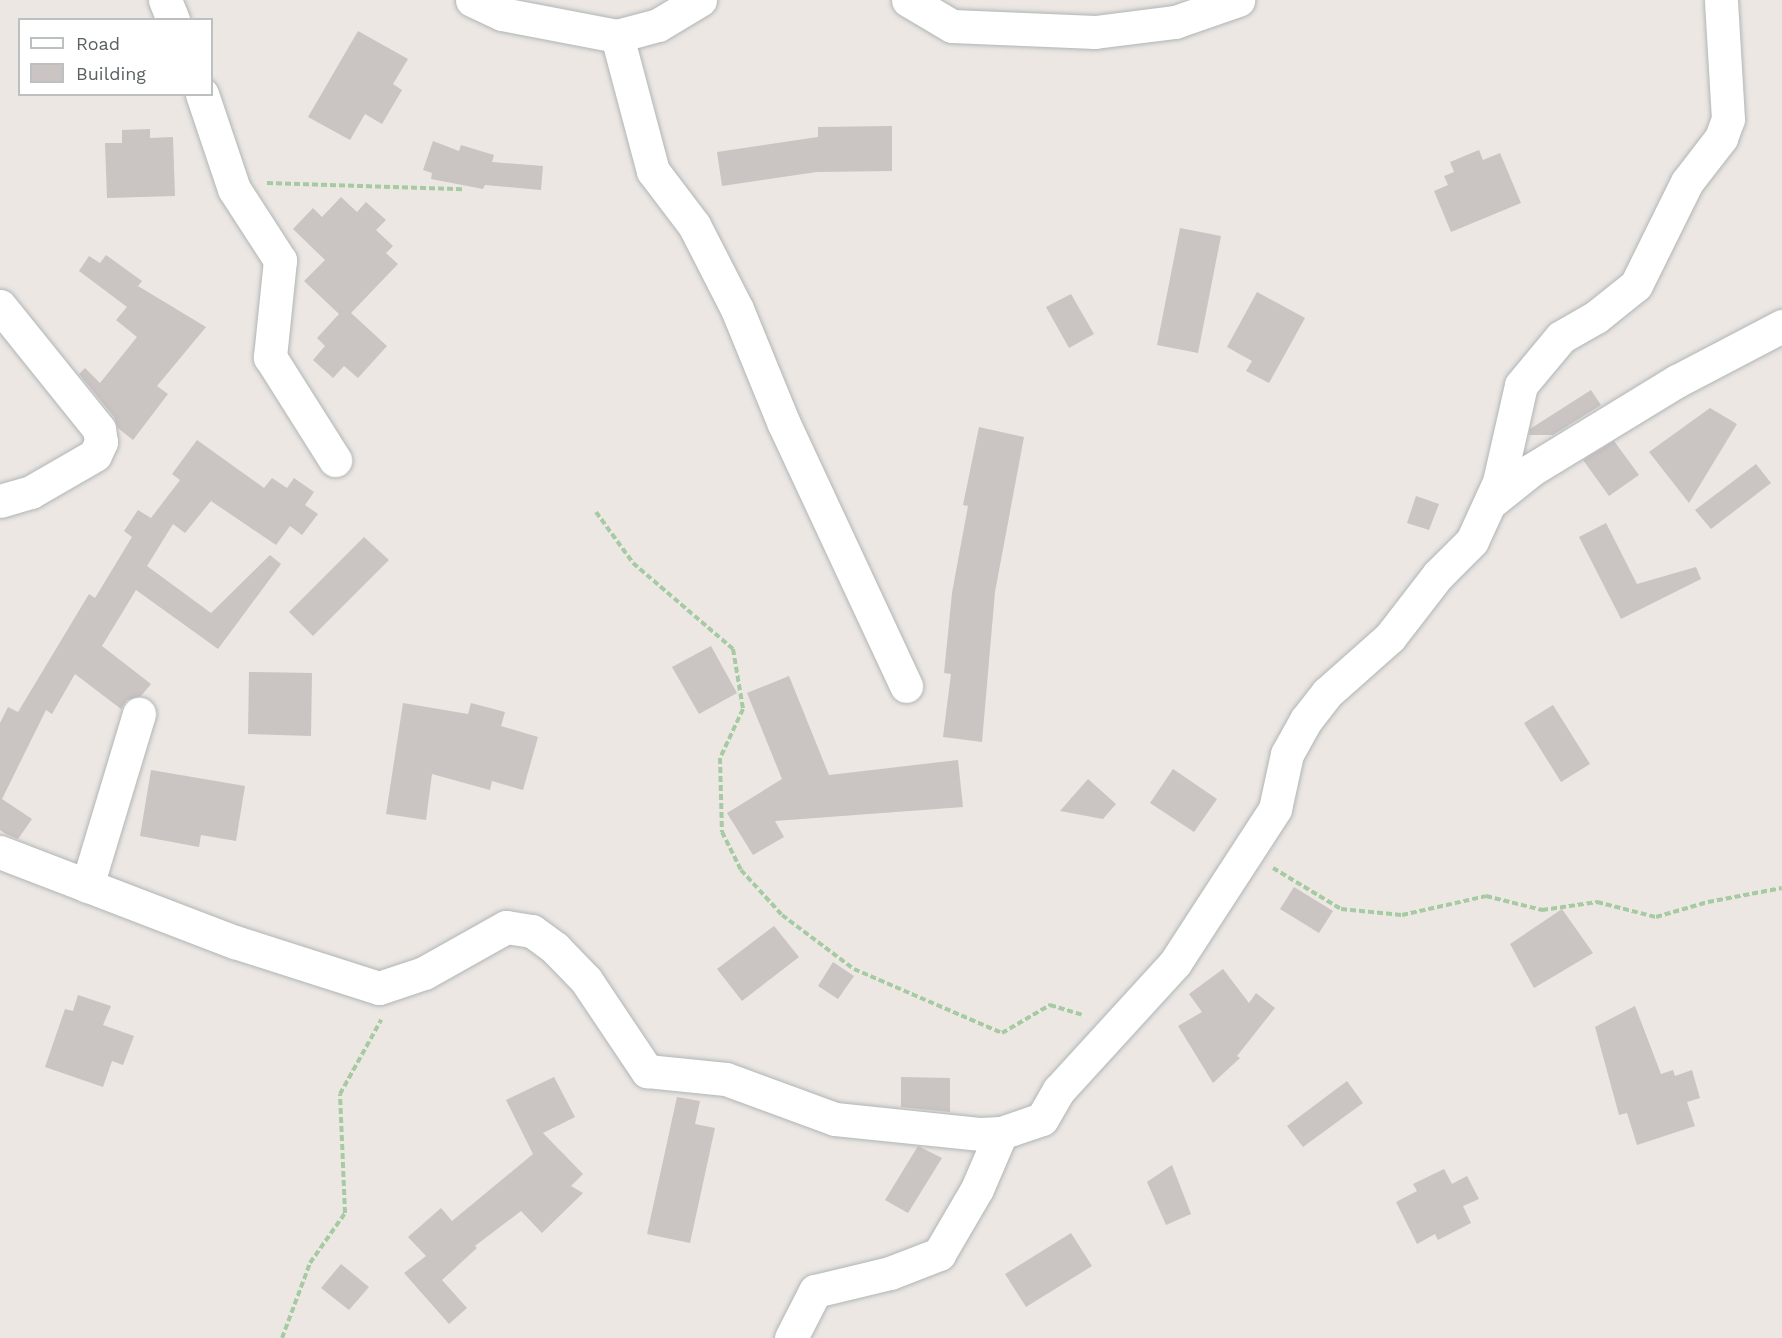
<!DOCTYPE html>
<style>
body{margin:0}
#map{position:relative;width:1782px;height:1338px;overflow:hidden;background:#ece7e3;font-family:"Work Sans",sans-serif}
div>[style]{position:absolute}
.building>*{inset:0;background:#cac4c2}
.path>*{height:4px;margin-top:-2px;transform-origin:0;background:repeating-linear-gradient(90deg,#a6cba2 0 6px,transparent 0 9px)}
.roads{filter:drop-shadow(0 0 2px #b0b5b7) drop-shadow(0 0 2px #b0b5b7)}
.minor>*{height:33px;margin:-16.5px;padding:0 16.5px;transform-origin:16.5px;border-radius:16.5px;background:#fff}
span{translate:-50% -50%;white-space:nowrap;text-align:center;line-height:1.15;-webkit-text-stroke:4.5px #fff;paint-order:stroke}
.legend{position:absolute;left:18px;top:18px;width:195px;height:78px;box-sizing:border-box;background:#fff;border:2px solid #bdc0c0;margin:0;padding:8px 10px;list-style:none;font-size:18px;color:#5b6162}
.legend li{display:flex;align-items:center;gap:12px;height:30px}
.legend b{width:30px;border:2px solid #bdc0c0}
</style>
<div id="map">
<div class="building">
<div style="clip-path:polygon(358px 31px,408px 59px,393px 84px,402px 90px,382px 124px,365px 114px,350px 140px,308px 117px)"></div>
<div style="clip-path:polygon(892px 126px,892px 171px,817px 172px,722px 186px,717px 152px,818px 137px,818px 127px)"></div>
<div style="clip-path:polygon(150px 129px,150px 138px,173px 137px,175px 196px,107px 198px,105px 143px,122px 143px,122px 130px)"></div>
<div style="clip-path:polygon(433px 141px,459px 151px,461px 145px,494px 155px,492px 162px,543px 166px,541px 190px,485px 185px,483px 189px,431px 179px,432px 173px,423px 170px)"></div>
<div style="clip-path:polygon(1479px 150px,1483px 160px,1500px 153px,1521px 203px,1451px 232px,1434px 191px,1448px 185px,1444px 176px,1454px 172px,1450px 162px)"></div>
<div style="clip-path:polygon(341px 197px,357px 212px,366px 202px,386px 220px,376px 230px,393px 246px,386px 253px,398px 264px,351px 313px,387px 346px,358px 378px,344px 366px,333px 378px,313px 360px,325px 346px,317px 338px,339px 314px,304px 281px,325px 260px,293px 229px,313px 208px,322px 217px)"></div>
<div style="clip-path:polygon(1180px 228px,1221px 236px,1198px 353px,1157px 345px)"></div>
<div style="clip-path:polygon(106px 255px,142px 281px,138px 286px,206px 327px,157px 386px,168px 394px,133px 440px,118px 428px,114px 417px,79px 374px,85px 368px,100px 383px,137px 337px,116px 320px,127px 307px,79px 271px,89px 256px,100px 263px)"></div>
<div style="clip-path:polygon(1257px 292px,1305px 318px,1269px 383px,1246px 371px,1252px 361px,1227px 347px)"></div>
<div style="clip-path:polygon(1071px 294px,1094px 334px,1069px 348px,1046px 307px)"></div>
<div style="clip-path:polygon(1591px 390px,1601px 405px,1553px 435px,1529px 435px,1530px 429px)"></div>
<div style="clip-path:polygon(1710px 408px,1737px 424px,1689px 503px,1649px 452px)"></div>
<div style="clip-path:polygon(979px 427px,1024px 437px,995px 592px,982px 742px,943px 737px,951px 674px,944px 673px,952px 593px,968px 506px,963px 505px)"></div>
<div style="clip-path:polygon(197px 440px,264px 488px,272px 478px,287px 488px,294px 478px,314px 492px,305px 505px,318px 514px,302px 535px,290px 526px,276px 545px,211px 501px,185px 533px,173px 524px,147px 566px,211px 613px,270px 555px,281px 564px,218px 649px,136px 590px,102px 646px,151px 684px,141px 696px,127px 700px,121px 709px,75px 674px,52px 714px,46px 710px,2px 799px,32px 819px,18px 839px,6px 834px,0 830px,0 723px,8px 707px,18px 712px,89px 594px,95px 598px,132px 537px,124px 531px,138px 510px,151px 518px,180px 480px,172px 474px)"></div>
<div style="clip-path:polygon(1614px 441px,1639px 475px,1609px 496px,1583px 460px)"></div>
<div style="clip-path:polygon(1756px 464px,1771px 483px,1711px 529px,1695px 510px)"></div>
<div style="clip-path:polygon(1416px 496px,1439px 504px,1429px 530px,1407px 523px)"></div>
<div style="clip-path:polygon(1606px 523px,1637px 584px,1696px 567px,1701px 579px,1621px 619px,1579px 537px)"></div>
<div style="clip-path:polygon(364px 537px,389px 560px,313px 636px,289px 612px)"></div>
<div style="clip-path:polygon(711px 646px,737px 693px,699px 714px,672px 667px)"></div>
<div style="clip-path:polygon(249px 672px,312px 673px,311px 736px,248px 734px)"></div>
<div style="clip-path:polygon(789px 676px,829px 775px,958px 760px,963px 807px,775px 821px,784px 837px,753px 855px,727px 813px,782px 779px,747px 693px)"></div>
<div style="clip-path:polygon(403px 703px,468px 714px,471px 703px,505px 712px,501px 726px,538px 737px,523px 790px,492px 781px,490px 790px,432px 774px,426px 820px,386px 814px)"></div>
<div style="clip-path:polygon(1553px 705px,1590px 764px,1561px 782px,1524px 723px)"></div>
<div style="clip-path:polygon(1173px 769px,1217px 799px,1194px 832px,1150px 803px)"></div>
<div style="clip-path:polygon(151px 770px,245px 786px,236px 841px,201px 835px,199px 847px,140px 836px)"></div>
<div style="clip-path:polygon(1088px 779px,1116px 804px,1103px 819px,1060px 811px)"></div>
<div style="clip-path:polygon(1294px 887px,1333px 911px,1319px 933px,1280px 909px)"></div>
<div style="clip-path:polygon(1562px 909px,1593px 953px,1534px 988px,1510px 944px)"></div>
<div style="clip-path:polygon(774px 926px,799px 957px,742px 1001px,717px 969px)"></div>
<div style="clip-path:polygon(833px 962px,854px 976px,838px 999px,818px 986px)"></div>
<div style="clip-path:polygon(1223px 969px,1249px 1003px,1256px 993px,1275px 1008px,1237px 1056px,1240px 1058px,1213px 1083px,1178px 1026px,1202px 1012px,1189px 994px)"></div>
<div style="clip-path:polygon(78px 995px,111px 1006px,103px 1025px,134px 1036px,123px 1065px,112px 1061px,103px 1087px,45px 1067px,65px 1009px,73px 1011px)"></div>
<div style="clip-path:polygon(1635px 1006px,1661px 1074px,1673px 1070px,1675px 1076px,1692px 1070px,1700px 1098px,1687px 1102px,1695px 1126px,1637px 1145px,1627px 1113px,1619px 1115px,1595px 1027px)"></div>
<div style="clip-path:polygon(554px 1077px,575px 1117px,543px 1133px,583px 1174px,571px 1186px,583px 1193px,542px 1233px,521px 1211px,475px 1246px,477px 1248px,442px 1280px,467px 1308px,449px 1324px,404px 1273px,426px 1256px,408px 1237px,441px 1208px,452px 1221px,533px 1154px,506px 1100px)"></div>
<div style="clip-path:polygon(901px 1077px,950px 1078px,950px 1112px,901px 1107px)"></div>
<div style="clip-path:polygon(1347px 1081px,1363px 1103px,1303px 1147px,1287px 1126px)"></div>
<div style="clip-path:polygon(677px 1097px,700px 1101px,695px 1124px,715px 1128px,690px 1243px,647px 1234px)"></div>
<div style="clip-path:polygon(918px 1146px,942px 1158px,908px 1213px,885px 1200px)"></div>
<div style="clip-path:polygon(1172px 1165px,1191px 1214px,1166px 1225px,1147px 1182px)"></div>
<div style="clip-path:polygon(1444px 1169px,1452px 1184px,1467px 1176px,1479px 1199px,1463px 1206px,1471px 1223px,1438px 1240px,1435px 1234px,1417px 1244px,1396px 1202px,1417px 1191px,1413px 1184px)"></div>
<div style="clip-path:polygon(1071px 1233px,1092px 1266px,1026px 1307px,1005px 1274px)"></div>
<div style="clip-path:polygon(341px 1264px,369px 1287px,349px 1310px,321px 1288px)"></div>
</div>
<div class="path">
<div style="left:267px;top:183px;width:196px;rotate:1.8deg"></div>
<div style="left:596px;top:512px;width:63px;rotate:54deg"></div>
<div style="left:633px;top:563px;width:132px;rotate:40.7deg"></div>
<div style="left:733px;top:649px;width:61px;rotate:80.5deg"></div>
<div style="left:743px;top:709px;width:54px;rotate:115.1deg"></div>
<div style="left:720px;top:758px;width:74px;rotate:88.5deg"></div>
<div style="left:722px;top:832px;width:42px;rotate:63.4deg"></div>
<div style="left:741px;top:870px;width:61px;rotate:47.7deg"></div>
<div style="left:782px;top:915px;width:90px;rotate:36.9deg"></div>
<div style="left:854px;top:969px;width:161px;rotate:23.4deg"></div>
<div style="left:1002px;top:1033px;width:56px;rotate:-30.3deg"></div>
<div style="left:1050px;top:1005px;width:34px;rotate:17deg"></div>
<div style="left:1273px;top:868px;width:79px;rotate:31.1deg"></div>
<div style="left:1341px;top:909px;width:61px;rotate:5.6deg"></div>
<div style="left:1402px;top:915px;width:86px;rotate:-12.7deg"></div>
<div style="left:1486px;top:896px;width:58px;rotate:14deg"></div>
<div style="left:1542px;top:910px;width:56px;rotate:-8.3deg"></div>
<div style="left:1597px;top:902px;width:61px;rotate:14.3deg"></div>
<div style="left:1656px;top:917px;width:54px;rotate:-16.1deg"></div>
<div style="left:1708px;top:902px;width:75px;rotate:-10.7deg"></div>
<div style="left:282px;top:1338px;width:80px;rotate:-69.5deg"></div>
<div style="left:310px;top:1263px;width:61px;rotate:-55deg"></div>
<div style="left:345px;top:1213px;width:119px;rotate:-92.4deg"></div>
<div style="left:340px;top:1094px;width:85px;rotate:-61deg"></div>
</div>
<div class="roads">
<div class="minor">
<div style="left:165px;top:0;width:22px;rotate:68deg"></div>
<div style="left:472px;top:0;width:33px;rotate:25deg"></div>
<div style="left:502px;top:14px;width:117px;rotate:10.8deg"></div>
<div style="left:617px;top:36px;width:42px;rotate:-15deg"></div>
<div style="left:658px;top:25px;width:49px;rotate:-30.8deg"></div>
<div style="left:908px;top:0;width:51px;rotate:30.6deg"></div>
<div style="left:952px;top:26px;width:143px;rotate:2.4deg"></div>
<div style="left:1095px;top:32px;width:81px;rotate:-7.1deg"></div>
<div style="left:1175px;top:22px;width:67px;rotate:-19.2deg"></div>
<div style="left:617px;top:36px;width:140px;rotate:75.1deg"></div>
<div style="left:653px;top:171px;width:68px;rotate:52.8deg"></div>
<div style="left:694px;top:225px;width:94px;rotate:62.9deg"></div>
<div style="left:737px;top:309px;width:124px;rotate:67.8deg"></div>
<div style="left:784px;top:424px;width:289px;rotate:65deg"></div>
<div style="left:202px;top:94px;width:100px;rotate:71.4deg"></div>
<div style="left:234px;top:189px;width:85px;rotate:57.1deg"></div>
<div style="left:280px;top:260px;width:98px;rotate:95.9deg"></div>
<div style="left:270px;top:357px;width:122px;rotate:57.7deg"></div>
<div style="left:0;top:306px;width:158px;rotate:51.2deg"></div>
<div style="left:99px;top:429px;width:13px;rotate:81deg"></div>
<div style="left:101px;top:442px;width:14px;rotate:115deg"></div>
<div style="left:95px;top:455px;width:74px;rotate:150deg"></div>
<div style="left:31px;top:492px;width:32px;rotate:164deg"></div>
<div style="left:1490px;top:503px;width:53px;rotate:-38.8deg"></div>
<div style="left:1531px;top:470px;width:171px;rotate:-31.4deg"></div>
<div style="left:1677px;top:381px;width:119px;rotate:-27.6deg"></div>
<div style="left:0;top:852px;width:252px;rotate:21deg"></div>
<div style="left:235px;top:942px;width:151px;rotate:17.7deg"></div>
<div style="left:379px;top:988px;width:47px;rotate:-18.4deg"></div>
<div style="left:424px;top:973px;width:94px;rotate:-29.3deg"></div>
<div style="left:506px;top:927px;width:26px;rotate:9deg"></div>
<div style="left:532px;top:931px;width:29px;rotate:36deg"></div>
<div style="left:555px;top:948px;width:45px;rotate:45.9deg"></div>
<div style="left:586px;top:980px;width:110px;rotate:56.2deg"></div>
<div style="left:647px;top:1071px;width:79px;rotate:5.8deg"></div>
<div style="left:726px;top:1079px;width:116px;rotate:20.2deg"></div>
<div style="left:835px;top:1119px;width:147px;rotate:5.9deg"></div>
<div style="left:981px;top:1134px;width:20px;rotate:-3deg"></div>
<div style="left:1001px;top:1133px;width:43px;rotate:-18.9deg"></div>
<div style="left:1042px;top:1119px;width:34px;rotate:-60deg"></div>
<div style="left:1059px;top:1090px;width:172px;rotate:-47.6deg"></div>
<div style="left:1175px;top:963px;width:184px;rotate:-57deg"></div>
<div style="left:1275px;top:809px;width:56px;rotate:-77.7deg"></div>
<div style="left:1287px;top:754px;width:39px;rotate:-61deg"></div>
<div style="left:1306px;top:720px;width:34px;rotate:-52deg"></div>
<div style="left:1327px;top:693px;width:84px;rotate:-41.6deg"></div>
<div style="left:1390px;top:637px;width:78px;rotate:-52.3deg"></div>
<div style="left:1438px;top:575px;width:48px;rotate:-45deg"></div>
<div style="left:1472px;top:541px;width:65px;rotate:-65.4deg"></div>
<div style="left:1499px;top:482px;width:99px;rotate:-77.2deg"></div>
<div style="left:1521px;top:385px;width:62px;rotate:-50.2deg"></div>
<div style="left:1561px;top:337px;width:40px;rotate:-29.7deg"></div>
<div style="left:1596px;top:317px;width:51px;rotate:-38.7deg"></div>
<div style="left:1636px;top:285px;width:115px;rotate:-63.7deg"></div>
<div style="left:1687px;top:182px;width:56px;rotate:-52.3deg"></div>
<div style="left:1721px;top:138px;width:20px;rotate:-70deg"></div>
<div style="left:1728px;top:119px;width:119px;rotate:-93.4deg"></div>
<div style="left:87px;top:886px;width:180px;rotate:-73.2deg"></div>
<div style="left:791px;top:1338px;width:53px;rotate:-62.9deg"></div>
<div style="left:815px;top:1291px;width:77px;rotate:-13.5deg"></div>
<div style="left:890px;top:1273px;width:53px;rotate:-21.2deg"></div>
<div style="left:939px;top:1254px;width:75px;rotate:-59.7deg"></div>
<div style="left:977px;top:1189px;width:61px;rotate:-66.8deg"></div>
</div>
</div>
<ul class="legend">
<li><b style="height:8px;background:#fff"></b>Road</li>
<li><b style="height:16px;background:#cac4c2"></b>Building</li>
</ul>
</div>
